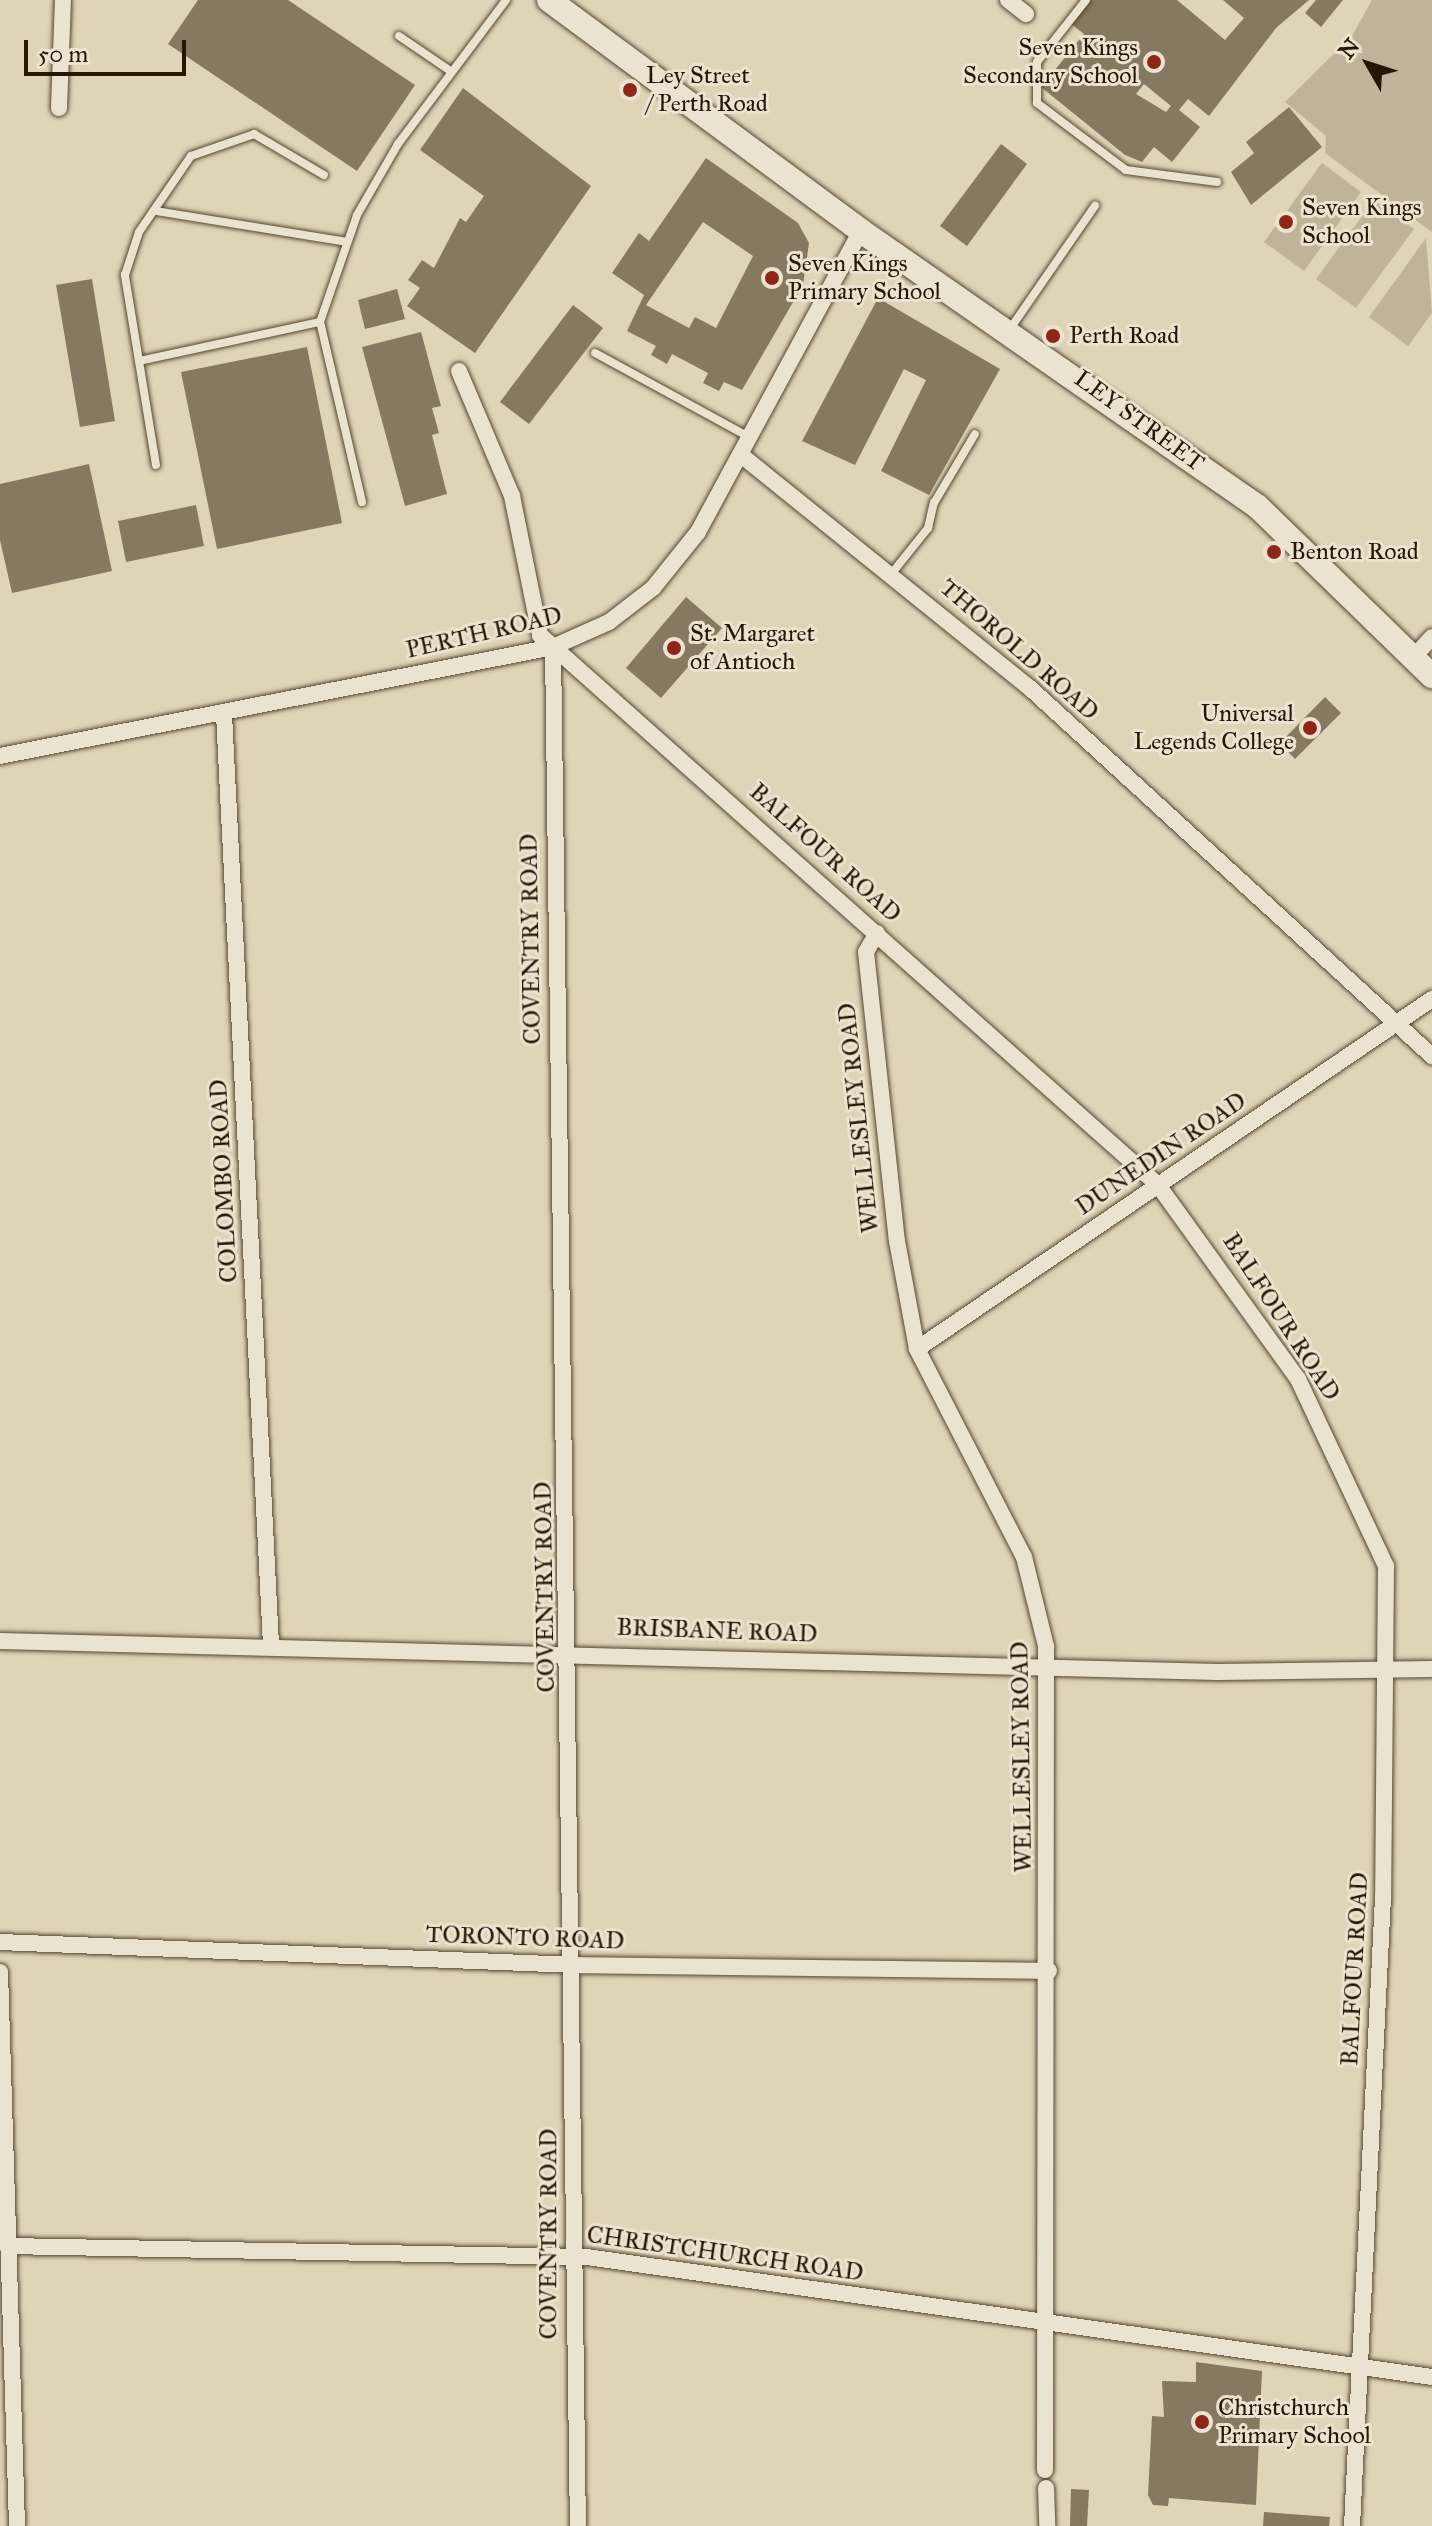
<!DOCTYPE html>
<style>
body{margin:0}
#map{position:relative;width:1432px;height:2526px;overflow:hidden;background:#ded4b7;font-family:"IM FELL Great Primer",serif}
div>[style]{position:absolute}
.green>*{inset:0;background:#bfb499}
.building>*{inset:0;background:#867961}
.roads{filter:drop-shadow(0 0 2px #554631) drop-shadow(0 0 2px #554631)}
.lane>*{height:8px;margin:-4px;padding:0 4px;transform-origin:4px;border-radius:4px;background:#eae3d0}
.street>*{height:16px;margin:-8px;padding:0 8px;transform-origin:8px;border-radius:8px;background:#eae3d0}
.secondary>*{height:24px;margin:-12px;padding:0 12px;transform-origin:12px;border-radius:12px;background:#eae3d0}
.dots>*{width:22px;height:22px;translate:-50% -50%;box-sizing:border-box;border:4px solid #eae3d0;border-radius:50%}
span{translate:-50% -50%;white-space:nowrap;text-align:center;line-height:1.15;-webkit-text-stroke:6px #eae3d0;paint-order:stroke}
.poi-label{font-size:24px;color:#271604}
.right{translate:-100% -50%;text-align:right}
.left{translate:0 -50%;text-align:left}
.street-label{font-size:24px;color:#271604}
.north{position:absolute;left:1328px;top:24px;width:80px;height:80px;-webkit-text-stroke:6px #eae3d0;paint-order:stroke;rotate:309deg;font-size:22px;font-weight:700;line-height:32px;text-align:center;color:#271604}
.north::after{content:'';display:block;margin:auto;width:28px;height:36px;background:#271604;clip-path:polygon(50% 0,100% 100%,50% 72%,0 100%)}
.scale{position:absolute;left:24px;top:40px;width:162px;height:36px;box-sizing:border-box;border:4px solid #271604;border-top:0;padding-left:10px;font-size:24px;line-height:28px;white-space:nowrap;color:#271604;-webkit-text-stroke:6px #eae3d0;paint-order:stroke}
</style>
<div id="map">
<div class="green">
<div style="clip-path:polygon(1372px 0,1432px 0,1432px 232px,1325px 153px,1326px 136px,1285px 102px,1352px 36px)"></div>
<div style="clip-path:polygon(1322px 163px,1361px 192px,1304px 271px,1264px 242px)"></div>
<div style="clip-path:polygon(1374px 200px,1414px 229px,1356px 308px,1316px 279px)"></div>
<div style="clip-path:polygon(1426px 238px,1432px 313px,1408px 346px,1369px 317px)"></div>
</div>
<div class="building">
<div style="clip-path:polygon(198px 0,288px 0,415px 85px,357px 171px,168px 44px)"></div>
<div style="clip-path:polygon(evenodd,1090px 0,1177px 0,1225px 40px,1244px 18px,1223px 0,1309px 0,1276px 28px,1209px 116px,1188px 99px,1179px 110px,1200px 127px,1172px 162px,1154px 147px,1142px 162px,1125px 155px,1041px 87px,1084px 34px,1071px 24px,1090px 0,1144px 84px,1171px 106px,1166px 112px,1136px 94px,1144px 84px)"></div>
<div style="clip-path:polygon(1316px 0,1343px 0,1321px 27px,1305px 13px)"></div>
<div style="clip-path:polygon(463px 88px,591px 186px,475px 353px,407px 306px,420px 288px,408px 280px,422px 260px,434px 268px,460px 218px,466px 222px,484px 196px,420px 150px)"></div>
<div style="clip-path:polygon(1289px 107px,1322px 147px,1251px 205px,1231px 172px,1254px 153px,1246px 142px)"></div>
<div style="clip-path:polygon(1001px 144px,1027px 164px,967px 246px,940px 226px)"></div>
<div style="clip-path:polygon(evenodd,706px 158px,798px 223px,809px 243px,803px 285px,742px 390px,724px 382px,719px 391px,703px 383px,708px 373px,672px 354px,667px 364px,651px 355px,656px 346px,627px 331px,644px 295px,612px 273px,639px 233px,649px 241px,706px 158px,703px 222px,753px 256px,716px 328px,695px 317px,689px 328px,646px 305px,703px 222px)"></div>
<div style="clip-path:polygon(92px 279px,115px 421px,80px 427px,56px 285px)"></div>
<div style="clip-path:polygon(397px 289px,405px 319px,365px 329px,358px 300px)"></div>
<div style="clip-path:polygon(878px 298px,1000px 369px,929px 495px,881px 471px,926px 380px,904px 369px,855px 465px,802px 441px)"></div>
<div style="clip-path:polygon(573px 305px,603px 328px,529px 424px,500px 402px)"></div>
<div style="clip-path:polygon(421px 332px,441px 406px,432px 408px,439px 433px,432px 435px,447px 494px,405px 506px,362px 347px)"></div>
<div style="clip-path:polygon(307px 347px,342px 523px,217px 549px,181px 372px)"></div>
<div style="clip-path:polygon(89px 464px,112px 571px,12px 593px,0 540px,0 484px)"></div>
<div style="clip-path:polygon(196px 505px,204px 546px,126px 562px,118px 521px)"></div>
<div style="clip-path:polygon(686px 597px,722px 628px,661px 698px,626px 668px)"></div>
<div style="clip-path:polygon(1325px 697px,1341px 713px,1295px 759px,1280px 743px)"></div>
<div style="clip-path:polygon(1196px 2362px,1262px 2371px,1256px 2505px,1169px 2498px,1168px 2506px,1153px 2505px,1148px 2495px,1152px 2416px,1164px 2417px,1162px 2381px,1196px 2382px)"></div>
<div style="clip-path:polygon(1071px 2489px,1089px 2490px,1087px 2526px,1070px 2526px)"></div>
<div style="clip-path:polygon(1264px 2512px,1330px 2517px,1329px 2526px,1263px 2526px)"></div>
</div>
<div class="roads">
<div class="lane">
<div style="left:1086px;top:0;width:79px;rotate:128.3deg"></div>
<div style="left:1037px;top:62px;width:41px;rotate:90deg"></div>
<div style="left:1037px;top:103px;width:111px;rotate:37deg"></div>
<div style="left:1126px;top:170px;width:92px;rotate:7.5deg"></div>
<div style="left:399px;top:36px;width:60px;rotate:34.2deg"></div>
<div style="left:156px;top:211px;width:193px;rotate:9.2deg"></div>
<div style="left:1010px;top:329px;width:150px;rotate:-55.4deg"></div>
<div style="left:595px;top:353px;width:175px;rotate:28.6deg"></div>
<div style="left:139px;top:361px;width:185px;rotate:-12.2deg"></div>
<div style="left:156px;top:465px;width:193px;rotate:-99.3deg"></div>
<div style="left:125px;top:275px;width:45px;rotate:-72deg"></div>
<div style="left:139px;top:232px;width:92px;rotate:-55.6deg"></div>
<div style="left:191px;top:156px;width:67px;rotate:-19.2deg"></div>
<div style="left:254px;top:134px;width:81px;rotate:30.4deg"></div>
<div style="left:362px;top:502px;width:185px;rotate:-103.1deg"></div>
<div style="left:320px;top:322px;width:113px;rotate:-70.9deg"></div>
<div style="left:357px;top:215px;width:82px;rotate:-60deg"></div>
<div style="left:398px;top:144px;width:180px;rotate:-53.1deg"></div>
<div style="left:892px;top:573px;width:58px;rotate:-51.3deg"></div>
<div style="left:928px;top:528px;width:26px;rotate:-77deg"></div>
<div style="left:934px;top:503px;width:80px;rotate:-59.3deg"></div>
</div>
<div class="street">
<div style="left:1008px;top:0;width:23px;rotate:38deg"></div>
<div style="left:59px;top:108px;width:108px;rotate:-87.9deg"></div>
<div style="left:459px;top:371px;width:136px;rotate:67deg"></div>
<div style="left:512px;top:496px;width:142px;rotate:78.6deg"></div>
<div style="left:540px;top:635px;width:827px;rotate:41.67deg"></div>
<div style="left:1158px;top:1185px;width:239px;rotate:54.2deg"></div>
<div style="left:1298px;top:1379px;width:207px;rotate:64.8deg"></div>
<div style="left:1386px;top:1566px;width:331px;rotate:90.5deg"></div>
<div style="left:1383px;top:1897px;width:630px;rotate:92.82deg"></div>
<div style="left:741px;top:455px;width:373px;rotate:38.9deg"></div>
<div style="left:1031px;top:689px;width:544px;rotate:42.47deg"></div>
<div style="left:553px;top:647px;width:1879px;rotate:89.24deg"></div>
<div style="left:1413px;top:658px;width:28px;rotate:-48deg"></div>
<div style="left:224px;top:714px;width:933px;rotate:87.11deg"></div>
<div style="left:0;top:756px;width:564px;rotate:-11.15deg"></div>
<div style="left:553px;top:647px;width:61px;rotate:-24.1deg"></div>
<div style="left:609px;top:622px;width:56px;rotate:-37.7deg"></div>
<div style="left:653px;top:588px;width:72px;rotate:-51.2deg"></div>
<div style="left:698px;top:532px;width:342px;rotate:-61.6deg"></div>
<div style="left:877px;top:933px;width:22px;rotate:120deg"></div>
<div style="left:866px;top:952px;width:291px;rotate:83.9deg"></div>
<div style="left:897px;top:1241px;width:110px;rotate:79.5deg"></div>
<div style="left:917px;top:1349px;width:234px;rotate:62.8deg"></div>
<div style="left:1024px;top:1557px;width:92px;rotate:76.1deg"></div>
<div style="left:1046px;top:1646px;width:824px;rotate:90.07deg"></div>
<div style="left:917px;top:1349px;width:623px;rotate:-34.2deg"></div>
<div style="left:0;top:1641px;width:1218px;rotate:1.46deg"></div>
<div style="left:1218px;top:1672px;width:214px;rotate:-0.8deg"></div>
<div style="left:0;top:1942px;width:574px;rotate:2.29deg"></div>
<div style="left:574px;top:1965px;width:475px;rotate:0.7deg"></div>
<div style="left:0;top:1972px;width:554px;rotate:88.24deg"></div>
<div style="left:7px;top:2246px;width:580px;rotate:1.09deg"></div>
<div style="left:587px;top:2257px;width:853px;rotate:8.08deg"></div>
<div style="left:1046px;top:2488px;width:38px;rotate:88deg"></div>
</div>
<div class="secondary">
<div style="left:549px;top:0;width:388px;rotate:36.5deg"></div>
<div style="left:861px;top:231px;width:482px;rotate:34.8deg"></div>
<div style="left:1257px;top:506px;width:244px;rotate:44.2deg"></div>
</div>
</div>
<div class="dots">
<div style="left:1154px;top:62px;background:#8f2418"></div>
<div style="left:630px;top:90px;background:#8f2418"></div>
<div style="left:1286px;top:222px;background:#8f2418"></div>
<div style="left:772px;top:278px;background:#8f2418"></div>
<div style="left:1053px;top:336px;background:#8f2418"></div>
<div style="left:1274px;top:552px;background:#8f2418"></div>
<div style="left:674px;top:648px;background:#8f2418"></div>
<div style="left:1310px;top:728px;background:#8f2418"></div>
<div style="left:1202px;top:2422px;background:#8f2418"></div>
</div>
<div class="poi-label">
<span class="right" style="left:1138px;top:62px">Seven Kings<br>Secondary School</span>
<span class="left" style="left:646px;top:90px">Ley Street<br>/ Perth Road</span>
<span class="left" style="left:1302px;top:222px">Seven Kings<br>School</span>
<span class="left" style="left:788px;top:278px">Seven Kings<br>Primary School</span>
<span class="left" style="left:1069px;top:336px">Perth Road</span>
<span class="left" style="left:1290px;top:552px">Benton Road</span>
<span class="left" style="left:690px;top:648px">St. Margaret<br>of Antioch</span>
<span class="right" style="left:1294px;top:728px">Universal<br>Legends College</span>
<span class="left" style="left:1218px;top:2422px">Christchurch<br>Primary School</span>
</div>
<div class="street-label">
<span style="left:1139px;top:421px;rotate:36deg">LEY STREET</span>
<span style="left:484px;top:633px;rotate:-13deg">PERTH ROAD</span>
<span style="left:1019px;top:650px;rotate:41deg">THOROLD ROAD</span>
<span style="left:825px;top:853px;rotate:42deg">BALFOUR ROAD</span>
<span style="left:531px;top:939px;rotate:-91deg">COVENTRY ROAD</span>
<span style="left:859px;top:1118px;rotate:-96deg">WELLESLEY ROAD</span>
<span style="left:1161px;top:1154px;rotate:-34deg">DUNEDIN ROAD</span>
<span style="left:224px;top:1181px;rotate:-93deg">COLOMBO ROAD</span>
<span style="left:1281px;top:1317px;rotate:57deg">BALFOUR ROAD</span>
<span style="left:545px;top:1587px;rotate:-91deg">COVENTRY ROAD</span>
<span style="left:717px;top:1631px;rotate:2deg">BRISBANE ROAD</span>
<span style="left:1022px;top:1757px;rotate:-91deg">WELLESLEY ROAD</span>
<span style="left:525px;top:1938px;rotate:2deg">TORONTO ROAD</span>
<span style="left:1355px;top:1969px;rotate:-87deg">BALFOUR ROAD</span>
<span style="left:549px;top:2234px;rotate:-90deg">COVENTRY ROAD</span>
<span style="left:725px;top:2254px;rotate:8deg">CHRISTCHURCH ROAD</span>
</div>
<div class="north">N</div>
<div class="scale">50 m</div>
</div>
